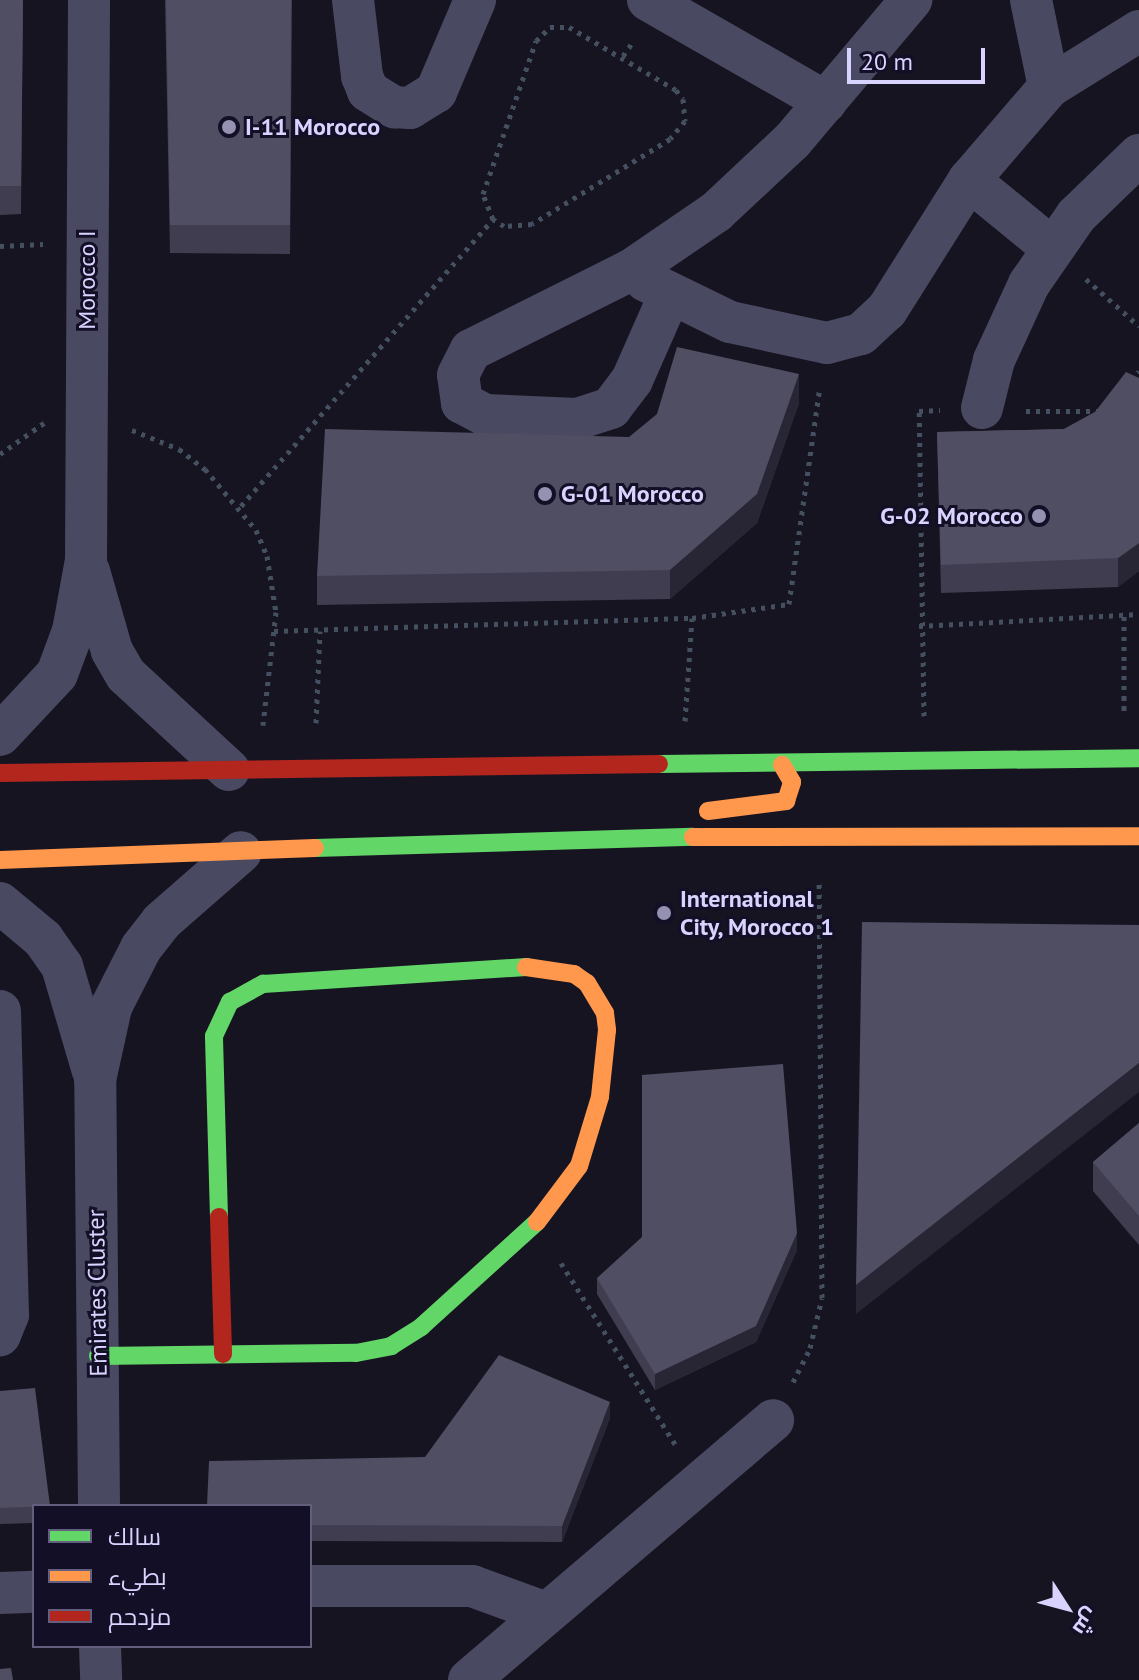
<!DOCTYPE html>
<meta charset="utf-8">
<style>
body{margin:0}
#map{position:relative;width:1139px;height:1680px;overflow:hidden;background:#161421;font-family:"PT Sans",Cairo,sans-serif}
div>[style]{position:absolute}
.path>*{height:5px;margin-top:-2.5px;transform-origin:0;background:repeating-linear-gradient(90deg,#44505f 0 4px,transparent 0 10px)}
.street>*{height:42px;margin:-21px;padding:0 21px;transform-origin:21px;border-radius:21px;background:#4a4962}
.fast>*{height:18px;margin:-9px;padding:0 9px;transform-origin:9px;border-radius:9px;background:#63d668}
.slow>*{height:18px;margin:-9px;padding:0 9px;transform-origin:9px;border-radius:9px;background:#ff974d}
.jam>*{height:18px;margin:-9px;padding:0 9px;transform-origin:9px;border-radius:9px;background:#b3261e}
.wall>*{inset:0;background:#403d50}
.shaded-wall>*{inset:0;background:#282635}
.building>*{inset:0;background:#504e63}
.dots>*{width:22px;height:22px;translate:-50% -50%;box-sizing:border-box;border:4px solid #130f26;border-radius:50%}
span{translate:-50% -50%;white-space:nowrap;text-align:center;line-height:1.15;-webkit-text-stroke:6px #130f26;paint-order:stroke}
.poi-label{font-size:24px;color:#d9d4ff;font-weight:700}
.left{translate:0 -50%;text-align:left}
.right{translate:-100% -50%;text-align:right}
.street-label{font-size:24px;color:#d9d4ff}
.legend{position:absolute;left:32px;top:1504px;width:280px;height:144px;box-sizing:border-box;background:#130f26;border:2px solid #625e7d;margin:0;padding:10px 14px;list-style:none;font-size:24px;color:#d9d4ff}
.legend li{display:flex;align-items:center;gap:16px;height:40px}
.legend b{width:40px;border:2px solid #625e7d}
.north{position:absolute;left:1027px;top:1568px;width:80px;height:80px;-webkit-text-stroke:6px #130f26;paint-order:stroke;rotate:126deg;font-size:22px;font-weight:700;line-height:32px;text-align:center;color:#d9d4ff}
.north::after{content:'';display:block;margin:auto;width:28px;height:36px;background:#d9d4ff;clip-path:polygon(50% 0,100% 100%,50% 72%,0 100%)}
.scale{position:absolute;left:847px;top:48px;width:138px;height:36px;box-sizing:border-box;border:4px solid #d9d4ff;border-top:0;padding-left:10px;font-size:24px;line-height:28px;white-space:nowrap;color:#d9d4ff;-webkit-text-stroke:6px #130f26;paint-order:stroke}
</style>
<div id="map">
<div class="path">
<div style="left:550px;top:27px;width:19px"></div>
<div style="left:569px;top:27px;width:124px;rotate:30.5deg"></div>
<div style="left:676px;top:90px;width:11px;rotate:52deg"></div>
<div style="left:683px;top:99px;width:22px;rotate:85deg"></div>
<div style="left:685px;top:121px;width:23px;rotate:130deg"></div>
<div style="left:670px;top:139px;width:162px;rotate:148.4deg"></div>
<div style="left:532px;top:224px;width:28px;rotate:176deg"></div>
<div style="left:504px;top:226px;width:13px;rotate:-148deg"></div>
<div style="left:493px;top:219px;width:27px;rotate:-112deg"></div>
<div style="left:483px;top:194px;width:162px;rotate:-70.9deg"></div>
<div style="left:536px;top:41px;width:20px;rotate:-45deg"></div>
<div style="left:623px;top:56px;width:19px;rotate:-55deg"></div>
<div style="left:0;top:246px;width:43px;rotate:-2.7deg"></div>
<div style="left:1086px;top:279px;width:71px;rotate:41.6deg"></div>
<div style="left:1132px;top:381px;width:12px;rotate:-55deg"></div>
<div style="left:1026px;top:411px;width:73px"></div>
<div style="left:132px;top:430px;width:51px;rotate:22deg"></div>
<div style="left:179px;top:449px;width:33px;rotate:38deg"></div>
<div style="left:205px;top:469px;width:80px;rotate:50.1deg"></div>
<div style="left:256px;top:530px;width:28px;rotate:67deg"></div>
<div style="left:267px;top:556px;width:57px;rotate:80.9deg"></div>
<div style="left:276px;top:612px;width:114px;rotate:96.6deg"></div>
<div style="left:0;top:454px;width:54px;rotate:-35.2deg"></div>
<div style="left:241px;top:506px;width:382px;rotate:-48.7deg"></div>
<div style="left:1124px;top:616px;width:98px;rotate:90deg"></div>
<div style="left:919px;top:626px;width:220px;rotate:-3.1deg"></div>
<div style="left:274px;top:631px;width:418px;rotate:-1.8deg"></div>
<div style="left:692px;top:618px;width:98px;rotate:-8.2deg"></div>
<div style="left:789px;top:604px;width:219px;rotate:-81.9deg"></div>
<div style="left:924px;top:716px;width:305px;rotate:-90.9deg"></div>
<div style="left:919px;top:411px;width:21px;rotate:-3deg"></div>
<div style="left:685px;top:721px;width:103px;rotate:-86.1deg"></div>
<div style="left:316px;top:723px;width:92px;rotate:-87.5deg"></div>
<div style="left:561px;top:1263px;width:214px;rotate:57.8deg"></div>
<div style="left:793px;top:1382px;width:38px;rotate:-63deg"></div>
<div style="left:810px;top:1348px;width:51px;rotate:-76.5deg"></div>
<div style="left:822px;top:1298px;width:416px;rotate:-90.4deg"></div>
</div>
<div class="street">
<div style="left:353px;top:0;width:77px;rotate:83.2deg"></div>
<div style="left:362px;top:76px;width:16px;rotate:68deg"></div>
<div style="left:368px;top:91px;width:31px;rotate:32deg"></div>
<div style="left:394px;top:107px;width:16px;rotate:4deg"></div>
<div style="left:410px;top:108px;width:31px;rotate:-32deg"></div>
<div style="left:436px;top:92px;width:100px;rotate:-67deg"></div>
<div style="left:648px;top:0;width:205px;rotate:29.8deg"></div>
<div style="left:1031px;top:0;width:89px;rotate:78.3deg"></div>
<div style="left:969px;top:180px;width:106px;rotate:39.3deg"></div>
<div style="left:646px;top:281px;width:93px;rotate:26deg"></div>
<div style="left:730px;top:322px;width:99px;rotate:12.2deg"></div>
<div style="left:827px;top:343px;width:35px;rotate:-15deg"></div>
<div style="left:861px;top:334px;width:35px;rotate:-43deg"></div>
<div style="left:887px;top:310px;width:154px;rotate:-57.8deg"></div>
<div style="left:969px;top:180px;width:123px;rotate:-49.3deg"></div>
<div style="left:1049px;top:87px;width:106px;rotate:-31.9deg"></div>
<div style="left:669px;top:296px;width:92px;rotate:113.8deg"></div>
<div style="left:632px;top:380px;width:35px;rotate:127deg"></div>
<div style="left:611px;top:408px;width:36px;rotate:162deg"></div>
<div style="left:577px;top:419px;width:92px;rotate:-177.5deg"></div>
<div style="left:485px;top:415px;width:26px;rotate:-152deg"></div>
<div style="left:462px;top:403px;width:28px;rotate:-98deg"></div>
<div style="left:458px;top:375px;width:28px;rotate:-63deg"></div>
<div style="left:471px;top:350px;width:179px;rotate:-26.6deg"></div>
<div style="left:631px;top:270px;width:103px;rotate:-34.3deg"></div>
<div style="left:716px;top:212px;width:104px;rotate:-43.1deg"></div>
<div style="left:792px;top:141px;width:185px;rotate:-49.8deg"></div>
<div style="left:982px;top:408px;width:49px;rotate:-76deg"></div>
<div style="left:994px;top:360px;width:84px;rotate:-65.3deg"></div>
<div style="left:1029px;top:284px;width:83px;rotate:-55.3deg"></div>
<div style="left:1076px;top:216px;width:88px;rotate:-44.1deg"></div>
<div style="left:89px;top:571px;width:83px;rotate:74deg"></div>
<div style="left:112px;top:651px;width:28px;rotate:60deg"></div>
<div style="left:126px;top:675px;width:140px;rotate:42.7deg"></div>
<div style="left:0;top:735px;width:83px;rotate:-46.9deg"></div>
<div style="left:57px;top:674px;width:46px;rotate:-69.6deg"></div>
<div style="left:73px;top:631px;width:72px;rotate:-79.6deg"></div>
<div style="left:86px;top:560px;width:560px;rotate:-89.69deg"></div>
<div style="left:0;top:903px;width:56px;rotate:39.9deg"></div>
<div style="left:43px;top:939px;width:33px;rotate:55deg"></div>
<div style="left:62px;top:966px;width:109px;rotate:73.6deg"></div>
<div style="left:0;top:1011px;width:304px;rotate:88.5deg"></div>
<div style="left:8px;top:1315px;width:22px;rotate:112deg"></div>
<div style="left:99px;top:1506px;width:426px;rotate:-90.5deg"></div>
<div style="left:95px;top:1080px;width:75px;rotate:-77.6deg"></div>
<div style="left:111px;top:1007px;width:66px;rotate:-63deg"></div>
<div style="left:141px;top:948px;width:33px;rotate:-52deg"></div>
<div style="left:161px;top:922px;width:106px;rotate:-41.2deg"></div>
<div style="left:310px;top:1586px;width:162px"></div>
<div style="left:472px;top:1586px;width:79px;rotate:20deg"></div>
<div style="left:0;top:1593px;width:34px;rotate:-2deg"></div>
<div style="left:100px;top:1646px;width:34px;rotate:88deg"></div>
<div style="left:469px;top:1680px;width:400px;rotate:-40.5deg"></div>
</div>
<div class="fast">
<div style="left:659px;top:764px;width:480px;rotate:-0.7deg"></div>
<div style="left:315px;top:848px;width:378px;rotate:-1.7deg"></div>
<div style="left:219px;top:1217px;width:181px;rotate:-91.6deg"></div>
<div style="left:214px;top:1036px;width:38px;rotate:-65deg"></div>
<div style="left:230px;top:1002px;width:38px;rotate:-29deg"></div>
<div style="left:263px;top:984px;width:264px;rotate:-3.7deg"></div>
<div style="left:98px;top:1356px;width:258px;rotate:-0.7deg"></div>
<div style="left:356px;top:1353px;width:36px;rotate:-11deg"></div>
<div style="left:391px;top:1346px;width:36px;rotate:-32deg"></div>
<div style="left:421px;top:1327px;width:156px;rotate:-42.2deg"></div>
</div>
<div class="slow">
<div style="left:708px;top:811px;width:79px;rotate:-7.3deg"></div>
<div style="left:786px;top:801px;width:20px;rotate:-72deg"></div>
<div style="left:792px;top:782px;width:20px;rotate:-120deg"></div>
<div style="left:693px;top:837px;width:446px;rotate:-0.1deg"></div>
<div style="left:0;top:860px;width:315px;rotate:-2.2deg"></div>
<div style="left:526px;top:967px;width:49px;rotate:8.3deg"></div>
<div style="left:574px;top:974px;width:16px;rotate:35deg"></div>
<div style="left:587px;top:983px;width:35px;rotate:59deg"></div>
<div style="left:605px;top:1013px;width:17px;rotate:83deg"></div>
<div style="left:607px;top:1030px;width:67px;rotate:96deg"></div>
<div style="left:600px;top:1097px;width:72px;rotate:106.9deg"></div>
<div style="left:579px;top:1166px;width:70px;rotate:126.9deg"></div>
</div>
<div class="jam">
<div style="left:0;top:773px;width:659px;rotate:-0.78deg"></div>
<div style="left:219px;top:1217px;width:137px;rotate:88.3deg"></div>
</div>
<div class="wall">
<div style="clip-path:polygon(0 0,23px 0,21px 214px,0 215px)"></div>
<div style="clip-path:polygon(165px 0,292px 0,290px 254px,170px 253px)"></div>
<div style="clip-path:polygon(1139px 378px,1139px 571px,1118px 587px,941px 593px,937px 432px,1064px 429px,1095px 412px)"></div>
<div style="clip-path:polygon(799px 403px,757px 523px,670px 599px,317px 605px,317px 576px,629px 437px)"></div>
<div style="clip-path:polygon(1139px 1123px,1139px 1245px,1093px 1191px,1093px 1162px)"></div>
<div style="clip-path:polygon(797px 1250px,756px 1342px,655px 1390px,597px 1294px,597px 1278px)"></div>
<div style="clip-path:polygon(0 1391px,34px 1506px,34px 1523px,0 1524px)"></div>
<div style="clip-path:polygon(610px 1418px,562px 1542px,310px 1541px,310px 1506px,425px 1457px)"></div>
</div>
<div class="shaded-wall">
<div style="clip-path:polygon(799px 374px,799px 403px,757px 523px,670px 599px,670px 570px)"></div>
<div style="clip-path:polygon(1139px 543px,1139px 571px,1118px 587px,1118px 558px)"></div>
<div style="clip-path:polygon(1139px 1063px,1139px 1092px,856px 1314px,856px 1285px)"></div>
<div style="clip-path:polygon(797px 1233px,797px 1250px,756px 1342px,655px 1390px,655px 1374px)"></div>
<div style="clip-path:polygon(610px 1402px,610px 1418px,562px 1542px,562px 1526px)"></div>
</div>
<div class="building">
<div style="clip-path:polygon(0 0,23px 0,21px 186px,0 186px)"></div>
<div style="clip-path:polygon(166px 0,291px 0,290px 225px,170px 225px)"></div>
<div style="clip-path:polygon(677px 347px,799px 374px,757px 494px,670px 570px,317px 576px,325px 429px,629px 437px,657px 414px)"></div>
<div style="clip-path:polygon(1126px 372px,1139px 378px,1139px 543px,1118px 558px,941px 565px,937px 432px,1064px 429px,1095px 412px)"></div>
<div style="clip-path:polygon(862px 922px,1139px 925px,1139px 1063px,856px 1285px)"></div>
<div style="clip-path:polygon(783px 1064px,797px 1233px,756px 1326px,655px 1374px,597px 1278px,642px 1237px,642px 1075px)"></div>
<div style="clip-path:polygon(1139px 1123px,1139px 1216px,1093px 1162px)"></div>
<div style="clip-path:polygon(499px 1355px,610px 1402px,562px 1526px,310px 1525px,310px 1506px,207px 1506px,209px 1461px,425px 1457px)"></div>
<div style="clip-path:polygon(35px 1388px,50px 1506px,0 1508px,0 1391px)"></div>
<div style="clip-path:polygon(11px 1668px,13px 1680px,0 1680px,0 1669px)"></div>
</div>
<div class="dots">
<div style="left:229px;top:127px;background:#9591b1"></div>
<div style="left:545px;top:494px;background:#9591b1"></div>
<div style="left:1039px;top:516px;background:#9591b1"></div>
<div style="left:664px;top:913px;background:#9591b1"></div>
</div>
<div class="poi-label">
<span class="left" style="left:245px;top:127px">I-11 Morocco</span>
<span class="left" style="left:561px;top:494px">G-01 Morocco</span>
<span class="right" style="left:1023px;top:516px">G-02 Morocco</span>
<span class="left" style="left:680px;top:913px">International<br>City, Morocco 1</span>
</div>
<div class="street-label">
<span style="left:87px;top:280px;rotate:-90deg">Morocco I</span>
<span style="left:97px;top:1293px;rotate:-91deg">Emirates Cluster</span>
</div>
<ul class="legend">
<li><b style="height:10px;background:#63d668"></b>سالك</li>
<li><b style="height:10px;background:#ff974d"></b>بطيء</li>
<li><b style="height:10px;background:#b3261e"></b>مزدحم</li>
</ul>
<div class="north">ش</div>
<div class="scale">20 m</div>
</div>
